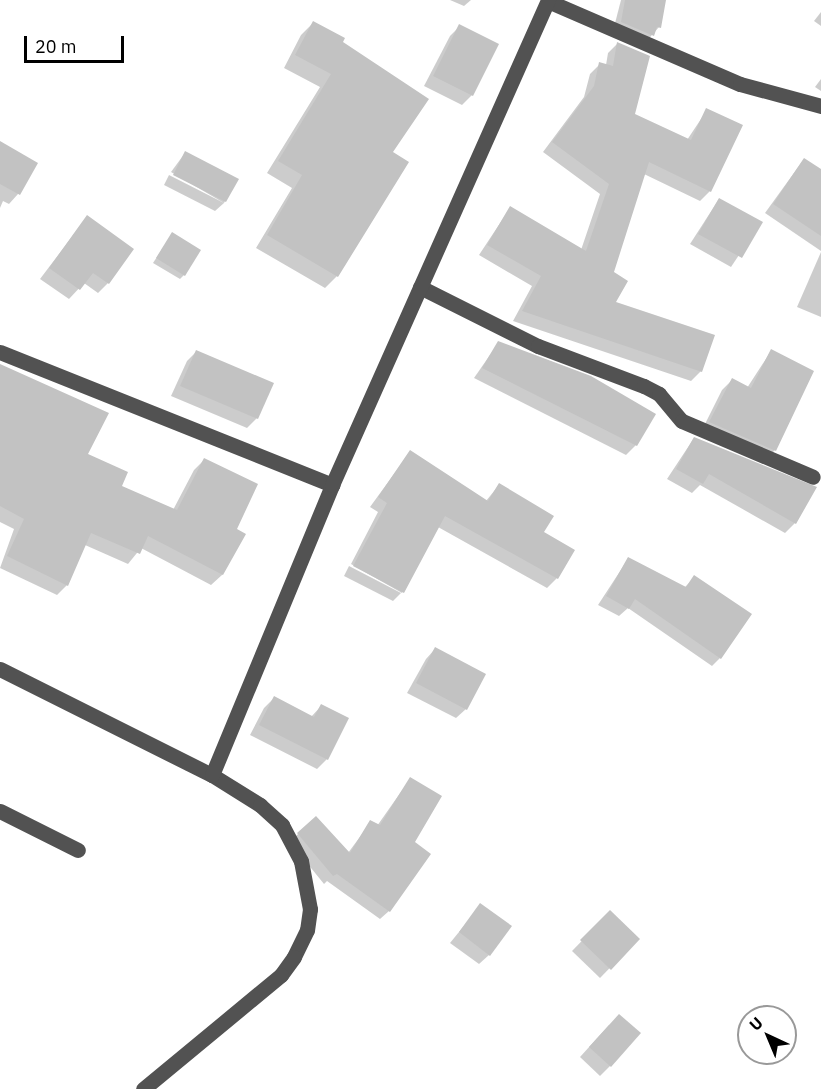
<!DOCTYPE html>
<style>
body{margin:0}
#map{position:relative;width:821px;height:1089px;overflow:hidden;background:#fff;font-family:"IBM Plex Sans",sans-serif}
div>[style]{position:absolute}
.shadow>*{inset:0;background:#0003}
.building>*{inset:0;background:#c2c2c2}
.minor>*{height:15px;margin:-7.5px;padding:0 7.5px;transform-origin:7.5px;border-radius:7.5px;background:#525252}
span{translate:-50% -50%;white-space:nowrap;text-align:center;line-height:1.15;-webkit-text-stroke:6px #fff;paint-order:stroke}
.north{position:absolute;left:737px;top:1005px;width:60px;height:60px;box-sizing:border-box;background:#fff;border:2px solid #999;border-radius:50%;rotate:316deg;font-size:16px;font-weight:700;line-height:24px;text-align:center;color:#000}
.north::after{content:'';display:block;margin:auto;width:21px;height:27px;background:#000;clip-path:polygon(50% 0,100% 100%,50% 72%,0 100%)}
.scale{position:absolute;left:24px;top:36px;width:100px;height:27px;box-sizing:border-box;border:3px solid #000;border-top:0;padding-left:8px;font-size:18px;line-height:21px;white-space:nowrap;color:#000;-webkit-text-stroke:4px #fff;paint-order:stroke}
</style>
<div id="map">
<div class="shadow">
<div style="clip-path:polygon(450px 0,471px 0,464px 6px)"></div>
<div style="clip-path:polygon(621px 0,664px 0,659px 27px,644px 44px,613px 31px)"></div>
<div style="clip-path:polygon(821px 12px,821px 26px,814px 21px)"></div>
<div style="clip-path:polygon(313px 23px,341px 42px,391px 153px,337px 276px,325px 288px,256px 248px,292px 188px,267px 173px,320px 87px,284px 68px,301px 35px)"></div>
<div style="clip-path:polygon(460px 26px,472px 95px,462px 105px,424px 86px,450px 36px)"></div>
<div style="clip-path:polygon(618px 43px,633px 115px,687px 140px,707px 110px,710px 191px,700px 201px,644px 174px,612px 273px,614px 303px,701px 371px,691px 381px,513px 321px,532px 286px,479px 255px,510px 208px,581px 250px,600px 194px,543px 152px,584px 97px,590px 74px,600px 64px,606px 65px,608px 53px)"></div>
<div style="clip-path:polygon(821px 79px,821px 91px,815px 87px)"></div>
<div style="clip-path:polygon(0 147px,36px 164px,18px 194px,9px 204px,3px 201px,0 208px)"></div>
<div style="clip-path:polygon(185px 153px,237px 179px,224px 203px,171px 172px)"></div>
<div style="clip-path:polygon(804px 159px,821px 171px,821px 251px,765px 213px)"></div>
<div style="clip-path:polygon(169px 175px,224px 203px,215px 211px,164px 185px)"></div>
<div style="clip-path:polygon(719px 199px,761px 222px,731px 267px,690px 244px)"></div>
<div style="clip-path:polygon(87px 217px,108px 283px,98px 293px,84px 283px,69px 299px,40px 279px)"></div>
<div style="clip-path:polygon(172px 234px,184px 275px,180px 279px,153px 263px)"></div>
<div style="clip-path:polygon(821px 252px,821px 317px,797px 307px)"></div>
<div style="clip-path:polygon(499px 342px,636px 445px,626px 455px,474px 378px)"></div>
<div style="clip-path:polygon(771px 351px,775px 450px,765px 460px,701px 432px,722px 390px,732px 380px,747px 388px)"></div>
<div style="clip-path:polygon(196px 352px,257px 418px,247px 428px,171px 396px,187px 361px)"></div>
<div style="clip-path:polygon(0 365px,120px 487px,173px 510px,194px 470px,204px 460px,235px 529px,244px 534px,222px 575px,211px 585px,141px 548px,128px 564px,85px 545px,67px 585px,57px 595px,0 568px,14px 529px,0 522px)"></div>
<div style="clip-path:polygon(694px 438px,795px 523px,785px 533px,700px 485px,692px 493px,667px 479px)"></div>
<div style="clip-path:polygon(410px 452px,486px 501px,499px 485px,542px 533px,573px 551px,557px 578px,547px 588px,438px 527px,402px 593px,351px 564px,378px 512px,370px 507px)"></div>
<div style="clip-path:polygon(628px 559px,684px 588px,695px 577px,720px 658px,712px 666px,628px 608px,619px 616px,598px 605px)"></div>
<div style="clip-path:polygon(349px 566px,401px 593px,393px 601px,344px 576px)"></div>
<div style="clip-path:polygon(435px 649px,466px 709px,456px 718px,407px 693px,426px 659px)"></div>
<div style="clip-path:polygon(274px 698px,311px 717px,322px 705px,327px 759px,317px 769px,250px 735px,264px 708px)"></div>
<div style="clip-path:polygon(410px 779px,413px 843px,389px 911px,380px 919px,327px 881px,324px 884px,290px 842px,298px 834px,348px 853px,371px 822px,377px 826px)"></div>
<div style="clip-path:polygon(481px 905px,489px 955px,479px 964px,450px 943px)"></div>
<div style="clip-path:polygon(610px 912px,638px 939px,600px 978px,572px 951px)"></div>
<div style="clip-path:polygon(609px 1025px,610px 1066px,600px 1076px,580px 1057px)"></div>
</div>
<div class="building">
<div style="clip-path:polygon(625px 0,666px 0,661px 28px,657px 27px,654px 36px,621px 22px)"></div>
<div style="clip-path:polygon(313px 21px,345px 38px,343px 42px,429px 99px,393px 152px,409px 162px,338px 277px,267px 235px,302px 175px,278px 161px,331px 74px,295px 55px)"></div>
<div style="clip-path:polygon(459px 24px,499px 44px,473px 96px,433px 76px)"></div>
<div style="clip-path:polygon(617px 42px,650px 56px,635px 114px,691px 140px,706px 108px,743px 125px,711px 192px,649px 162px,614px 272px,628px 281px,616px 302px,715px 335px,702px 372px,522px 311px,541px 276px,487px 245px,510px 206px,586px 251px,609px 184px,552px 142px,594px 86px,599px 62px,613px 66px)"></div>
<div style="clip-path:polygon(0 141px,38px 163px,20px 195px,0 184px)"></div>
<div style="clip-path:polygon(185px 151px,239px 179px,226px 202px,173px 175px)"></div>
<div style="clip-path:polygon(804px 158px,821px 169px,821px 236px,773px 204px)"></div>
<div style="clip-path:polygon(719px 198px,763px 222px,742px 258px,698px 234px)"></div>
<div style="clip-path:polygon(87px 215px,134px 249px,109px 284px,93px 273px,80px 290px,49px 268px)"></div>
<div style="clip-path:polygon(172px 232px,201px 250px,185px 276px,156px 258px)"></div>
<div style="clip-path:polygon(498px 341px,591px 376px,656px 414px,637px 446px,482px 368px)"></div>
<div style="clip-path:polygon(771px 349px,814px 371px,776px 451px,709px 422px,732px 378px,751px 388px)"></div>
<div style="clip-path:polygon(196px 350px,274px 383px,258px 419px,180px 386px)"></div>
<div style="clip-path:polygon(0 364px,109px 413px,88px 454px,128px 472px,122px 486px,177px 510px,204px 458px,258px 484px,237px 529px,246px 534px,223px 575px,148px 536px,140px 554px,91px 533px,68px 586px,7px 556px,24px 519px,0 506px)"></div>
<div style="clip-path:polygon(694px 437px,817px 487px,796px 524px,709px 474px,703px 484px,676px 469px)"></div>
<div style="clip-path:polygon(410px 450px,488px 501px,499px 483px,554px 516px,544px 532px,575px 550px,558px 579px,445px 516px,404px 593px,353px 566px,387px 503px,378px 497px)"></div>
<div style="clip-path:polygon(628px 557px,686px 587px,694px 575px,752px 614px,721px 659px,635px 599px,629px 609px,606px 596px)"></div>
<div style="clip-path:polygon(435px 647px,486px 674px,467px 710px,416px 683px)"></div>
<div style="clip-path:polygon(274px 696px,314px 717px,321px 704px,349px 718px,328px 760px,259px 725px)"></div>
<div style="clip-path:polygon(410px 777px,442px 796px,415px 842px,431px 854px,390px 912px,337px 874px,333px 876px,297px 833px,316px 816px,350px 853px,370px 820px,380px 825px)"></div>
<div style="clip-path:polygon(480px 903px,512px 926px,490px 956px,459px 932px)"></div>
<div style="clip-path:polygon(610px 910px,640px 939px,611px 970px,580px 940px)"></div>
<div style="clip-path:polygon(619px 1014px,641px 1033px,611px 1067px,589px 1047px)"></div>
</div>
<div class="minor">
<div style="left:548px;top:1px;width:209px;rotate:23.4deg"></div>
<div style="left:740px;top:84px;width:84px;rotate:15.2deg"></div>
<div style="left:420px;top:287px;width:132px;rotate:26.6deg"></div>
<div style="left:538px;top:346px;width:113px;rotate:20.7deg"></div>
<div style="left:644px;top:386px;width:17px;rotate:28deg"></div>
<div style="left:659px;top:394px;width:35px;rotate:50deg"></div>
<div style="left:682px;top:421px;width:142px;rotate:23.1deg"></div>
<div style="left:0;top:352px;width:358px;rotate:21.8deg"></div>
<div style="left:0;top:669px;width:237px;rotate:26.6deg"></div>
<div style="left:212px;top:775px;width:57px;rotate:32deg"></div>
<div style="left:260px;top:805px;width:30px;rotate:42deg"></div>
<div style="left:282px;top:825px;width:41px;rotate:62.2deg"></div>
<div style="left:301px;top:861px;width:49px;rotate:79.4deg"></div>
<div style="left:310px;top:909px;width:21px;rotate:98deg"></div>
<div style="left:307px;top:930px;width:30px;rotate:116deg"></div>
<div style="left:294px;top:957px;width:22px;rotate:126deg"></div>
<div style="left:281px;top:975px;width:179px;rotate:140.4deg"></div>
<div style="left:212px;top:775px;width:314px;rotate:-67.5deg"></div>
<div style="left:332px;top:485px;width:531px;rotate:-65.99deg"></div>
<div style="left:0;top:811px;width:87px;rotate:26.6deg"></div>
</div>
<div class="north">U</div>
<div class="scale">20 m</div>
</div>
